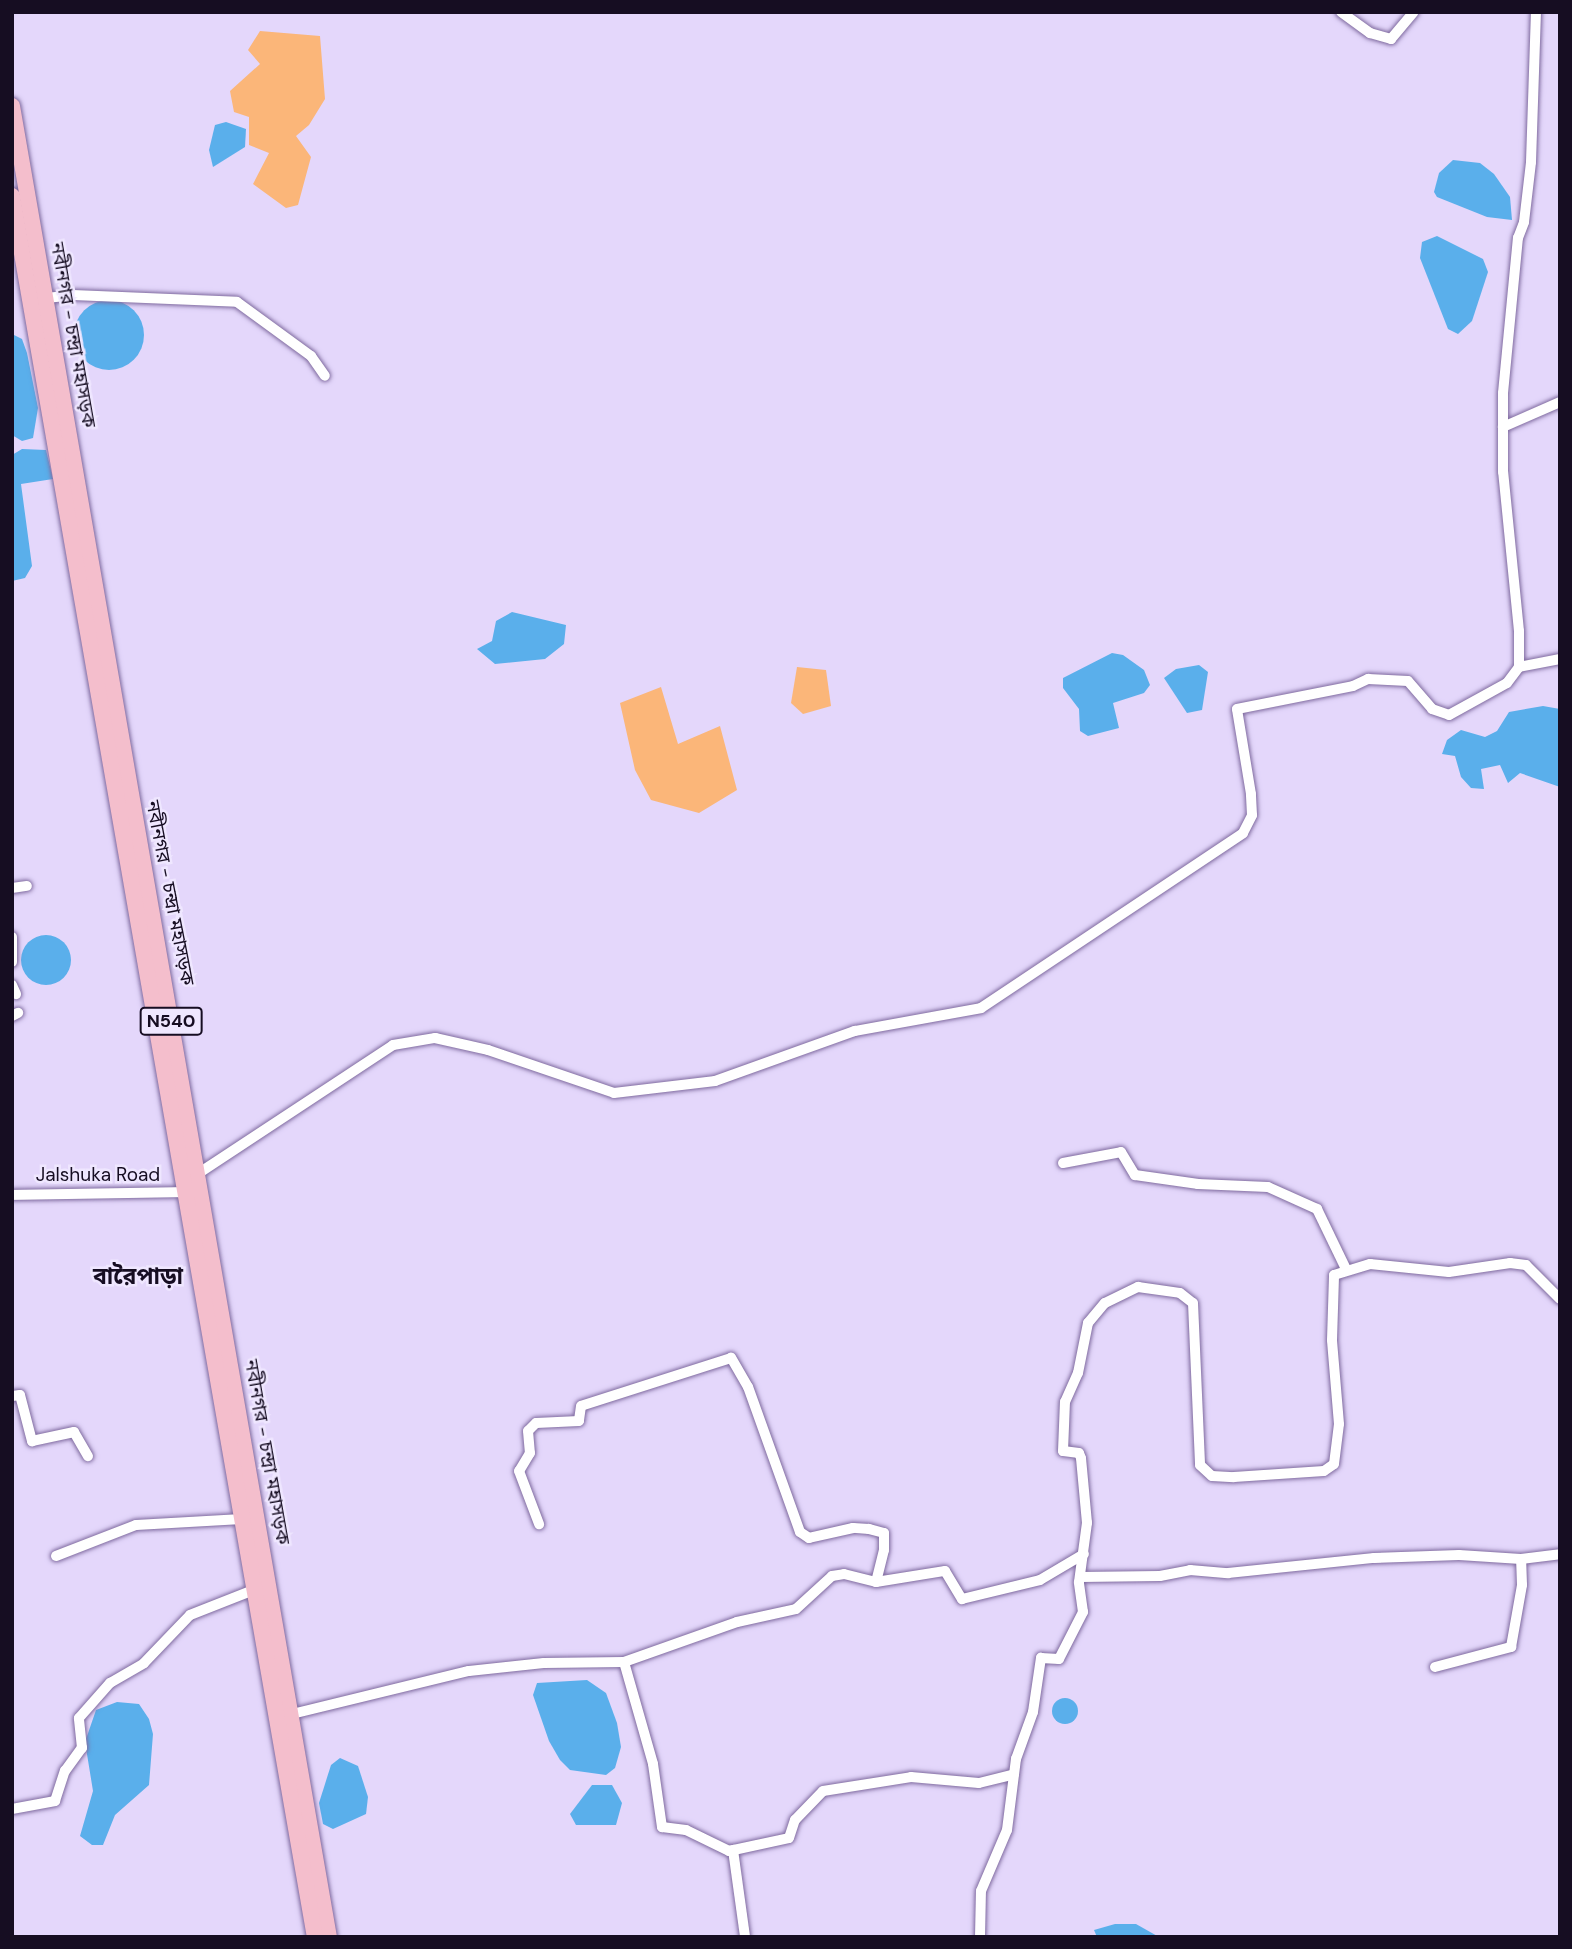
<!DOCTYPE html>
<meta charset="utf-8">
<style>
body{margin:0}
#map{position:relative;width:1572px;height:1949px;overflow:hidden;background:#e4d7fb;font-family:"DM Sans","Noto Sans Bengali",sans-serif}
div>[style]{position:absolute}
.green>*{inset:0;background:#fbb679}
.water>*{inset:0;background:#5aafeb}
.round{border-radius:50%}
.roads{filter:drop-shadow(0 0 2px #7f6a9f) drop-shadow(0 0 2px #7f6a9f)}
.minor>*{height:10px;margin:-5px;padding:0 5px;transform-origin:5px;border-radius:5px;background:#fff}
.highway>*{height:16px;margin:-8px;padding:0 8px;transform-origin:8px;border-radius:8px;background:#f4becc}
span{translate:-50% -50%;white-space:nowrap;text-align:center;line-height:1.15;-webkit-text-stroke:5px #efe7ff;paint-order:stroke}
.shield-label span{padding:2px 5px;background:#efe7ff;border:2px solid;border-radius:5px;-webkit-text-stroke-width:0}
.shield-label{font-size:18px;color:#160d22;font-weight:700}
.street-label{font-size:19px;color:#160d22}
.quarter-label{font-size:23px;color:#160d22;font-weight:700}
.frame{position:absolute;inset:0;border:14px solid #160d22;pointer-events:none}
</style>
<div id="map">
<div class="green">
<div style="clip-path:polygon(260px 31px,320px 36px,325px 99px,309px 125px,296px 136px,311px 157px,298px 205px,286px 208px,253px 184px,269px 153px,249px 145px,249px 117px,234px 112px,230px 91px,260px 64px,248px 50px)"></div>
<div style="clip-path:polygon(797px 667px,826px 670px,831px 706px,803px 714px,791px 703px)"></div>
<div style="clip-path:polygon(661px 687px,678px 744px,720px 726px,737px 790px,699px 813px,651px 800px,635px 770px,620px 703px)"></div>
</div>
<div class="water">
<div style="clip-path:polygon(226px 122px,246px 129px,245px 147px,213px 167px,209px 150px,215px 125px)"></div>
<div style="clip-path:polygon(1453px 160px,1480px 163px,1494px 174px,1510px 197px,1512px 220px,1487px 217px,1437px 197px,1434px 192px,1439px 173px)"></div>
<div style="clip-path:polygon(1437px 236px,1483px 259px,1488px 272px,1472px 321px,1458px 334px,1448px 329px,1420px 258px,1422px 242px)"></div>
<div class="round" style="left:74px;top:300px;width:70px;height:70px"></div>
<div style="clip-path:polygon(14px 335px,22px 339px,27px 353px,38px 408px,33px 438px,22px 441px,12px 435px)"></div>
<div style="clip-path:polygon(22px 449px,46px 450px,53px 479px,21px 484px,32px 566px,25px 578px,12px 581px,12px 455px)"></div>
<div style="clip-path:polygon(512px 612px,566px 625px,564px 644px,545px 659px,495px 664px,477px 649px,492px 641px,496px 621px)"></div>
<div style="clip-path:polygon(1112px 653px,1123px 655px,1144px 670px,1150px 685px,1144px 693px,1113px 703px,1119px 728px,1088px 736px,1080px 731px,1079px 709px,1063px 688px,1063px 678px)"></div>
<div style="clip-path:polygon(1199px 665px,1208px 672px,1202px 710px,1187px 713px,1164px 678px,1176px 669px)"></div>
<div style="clip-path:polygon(1543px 706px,1560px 709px,1560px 787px,1520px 773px,1508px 783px,1500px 765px,1481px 769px,1484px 789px,1471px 788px,1461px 777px,1455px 756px,1442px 754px,1447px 740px,1461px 730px,1485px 737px,1497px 731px,1509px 712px)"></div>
<div class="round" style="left:21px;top:935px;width:50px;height:50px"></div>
<div style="clip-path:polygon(587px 1680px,606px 1693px,617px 1723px,621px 1747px,615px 1768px,606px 1775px,570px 1770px,560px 1760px,549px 1741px,533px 1695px,537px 1683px)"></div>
<div class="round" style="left:1052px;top:1698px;width:26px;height:26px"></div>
<div style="clip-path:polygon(117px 1702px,139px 1704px,149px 1719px,153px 1734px,149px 1785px,115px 1815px,103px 1845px,92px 1845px,80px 1836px,93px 1791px,85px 1742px,96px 1710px)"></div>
<div style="clip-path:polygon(340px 1758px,358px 1766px,368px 1797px,366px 1814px,333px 1829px,323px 1824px,319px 1803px,331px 1765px)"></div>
<div style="clip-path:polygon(592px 1785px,612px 1785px,622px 1803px,616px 1825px,576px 1825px,570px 1814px)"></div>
<div style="clip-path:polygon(1115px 1924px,1136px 1924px,1159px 1937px,1097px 1937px,1094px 1930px)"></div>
</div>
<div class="roads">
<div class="minor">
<div style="left:1341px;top:12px;width:36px;rotate:36deg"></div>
<div style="left:1370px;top:33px;width:22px;rotate:16deg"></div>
<div style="left:1391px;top:39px;width:35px;rotate:-50deg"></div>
<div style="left:46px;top:298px;width:27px;rotate:-6deg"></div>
<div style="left:73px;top:295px;width:164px;rotate:2.4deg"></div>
<div style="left:237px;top:302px;width:92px;rotate:36.1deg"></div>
<div style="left:311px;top:356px;width:24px;rotate:55deg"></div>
<div style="left:1503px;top:427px;width:62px;rotate:-23.7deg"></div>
<div style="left:1519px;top:667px;width:42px;rotate:-11deg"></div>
<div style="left:12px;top:888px;width:15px;rotate:-8deg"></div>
<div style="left:12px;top:937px;width:25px;rotate:90deg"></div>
<div style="left:12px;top:985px;width:10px;rotate:66deg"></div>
<div style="left:12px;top:1016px;width:7px;rotate:-27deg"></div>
<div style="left:1063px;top:1163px;width:59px;rotate:-10.7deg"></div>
<div style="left:1121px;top:1152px;width:27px;rotate:59deg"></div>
<div style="left:1135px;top:1175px;width:64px;rotate:8.1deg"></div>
<div style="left:1198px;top:1184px;width:70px;rotate:2.5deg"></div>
<div style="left:1268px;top:1187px;width:54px;rotate:24.2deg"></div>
<div style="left:1317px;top:1209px;width:67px;rotate:64.2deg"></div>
<div style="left:196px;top:1175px;width:236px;rotate:-33.4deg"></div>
<div style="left:393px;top:1045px;width:43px;rotate:-9.5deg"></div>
<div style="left:435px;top:1038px;width:54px;rotate:12.8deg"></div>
<div style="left:488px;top:1050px;width:133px;rotate:18.8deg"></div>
<div style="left:614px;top:1093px;width:102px;rotate:-6.8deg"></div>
<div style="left:715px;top:1081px;width:149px;rotate:-19.7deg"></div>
<div style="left:855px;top:1031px;width:128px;rotate:-10.3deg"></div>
<div style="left:981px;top:1008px;width:315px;rotate:-33.7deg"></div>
<div style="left:1243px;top:833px;width:20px;rotate:-63deg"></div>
<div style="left:1252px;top:815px;width:21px;rotate:-93deg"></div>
<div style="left:1251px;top:794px;width:86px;rotate:-99.4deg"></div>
<div style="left:1237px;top:709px;width:118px;rotate:-11.2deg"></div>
<div style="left:1353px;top:686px;width:17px;rotate:-25deg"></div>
<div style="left:1368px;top:679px;width:40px;rotate:2.9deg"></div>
<div style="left:1408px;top:681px;width:37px;rotate:49deg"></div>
<div style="left:1432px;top:709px;width:18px;rotate:19deg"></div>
<div style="left:1449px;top:715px;width:66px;rotate:-28.9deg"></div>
<div style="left:1507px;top:683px;width:20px;rotate:-53deg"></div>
<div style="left:1519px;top:667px;width:36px;rotate:-90deg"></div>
<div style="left:1519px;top:631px;width:160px;rotate:-95.7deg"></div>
<div style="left:1503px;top:472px;width:79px;rotate:-90deg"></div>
<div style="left:1503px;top:393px;width:156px;rotate:-84.5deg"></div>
<div style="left:1518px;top:238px;width:17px;rotate:-69deg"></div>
<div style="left:1524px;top:222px;width:60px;rotate:-83.3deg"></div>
<div style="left:1531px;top:162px;width:150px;rotate:-88.1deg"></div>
<div style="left:12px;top:1195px;width:172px;rotate:-1deg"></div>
<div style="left:12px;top:1396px;width:8px;rotate:-7deg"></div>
<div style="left:20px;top:1395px;width:48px;rotate:75.4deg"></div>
<div style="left:32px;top:1441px;width:43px;rotate:-12.1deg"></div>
<div style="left:74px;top:1432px;width:28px;rotate:60deg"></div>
<div style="left:56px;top:1556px;width:86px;rotate:-21.2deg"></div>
<div style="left:136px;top:1525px;width:106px;rotate:-3.2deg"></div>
<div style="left:1080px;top:1577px;width:80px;rotate:-0.7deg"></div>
<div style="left:1160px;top:1576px;width:31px;rotate:-11deg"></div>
<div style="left:1190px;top:1570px;width:38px;rotate:5deg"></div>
<div style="left:1228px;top:1573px;width:147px;rotate:-5.9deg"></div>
<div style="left:1374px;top:1558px;width:85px;rotate:-2deg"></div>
<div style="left:1459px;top:1555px;width:62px;rotate:3.7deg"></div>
<div style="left:1521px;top:1559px;width:39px;rotate:-7deg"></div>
<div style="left:876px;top:1582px;width:70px;rotate:-9.1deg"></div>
<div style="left:945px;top:1571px;width:33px;rotate:59deg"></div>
<div style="left:962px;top:1599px;width:80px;rotate:-13.7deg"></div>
<div style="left:1040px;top:1580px;width:51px;rotate:-30.6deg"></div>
<div style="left:624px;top:1662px;width:106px;rotate:74.1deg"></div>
<div style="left:653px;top:1764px;width:64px;rotate:81.9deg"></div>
<div style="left:662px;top:1827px;width:24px;rotate:7deg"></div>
<div style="left:686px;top:1830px;width:48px;rotate:26deg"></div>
<div style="left:729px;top:1851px;width:61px;rotate:-12.2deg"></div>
<div style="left:789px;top:1838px;width:19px;rotate:-72deg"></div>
<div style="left:795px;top:1820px;width:40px;rotate:-46deg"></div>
<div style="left:823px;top:1791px;width:89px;rotate:-9deg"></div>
<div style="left:911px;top:1777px;width:68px;rotate:5deg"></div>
<div style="left:979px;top:1783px;width:36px;rotate:-14deg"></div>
<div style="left:1435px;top:1667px;width:79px;rotate:-14.7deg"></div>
<div style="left:1511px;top:1647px;width:63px;rotate:-79.9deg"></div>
<div style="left:1522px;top:1585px;width:26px;rotate:-92deg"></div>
<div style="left:292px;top:1714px;width:182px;rotate:-13.7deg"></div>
<div style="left:469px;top:1671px;width:75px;rotate:-6.1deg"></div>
<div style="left:544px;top:1663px;width:80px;rotate:-0.7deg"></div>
<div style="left:624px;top:1662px;width:120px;rotate:-19.5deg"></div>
<div style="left:737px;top:1622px;width:60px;rotate:-12.4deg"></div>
<div style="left:796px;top:1609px;width:49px;rotate:-42.5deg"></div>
<div style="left:832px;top:1576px;width:12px;rotate:-9deg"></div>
<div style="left:844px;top:1574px;width:33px;rotate:14deg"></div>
<div style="left:876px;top:1582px;width:33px;rotate:-76deg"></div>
<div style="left:884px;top:1550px;width:17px;rotate:-90deg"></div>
<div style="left:884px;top:1533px;width:16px;rotate:-165deg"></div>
<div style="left:869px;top:1529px;width:16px;rotate:-176deg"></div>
<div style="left:853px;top:1528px;width:45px;rotate:167.2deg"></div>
<div style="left:809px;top:1538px;width:11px;rotate:-146deg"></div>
<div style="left:800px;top:1532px;width:154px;rotate:-109.7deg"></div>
<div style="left:748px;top:1387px;width:34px;rotate:-120deg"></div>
<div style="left:731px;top:1358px;width:157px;rotate:162.3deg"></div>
<div style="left:581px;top:1406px;width:15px;rotate:98deg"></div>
<div style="left:579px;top:1421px;width:43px;rotate:177.3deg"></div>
<div style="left:536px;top:1423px;width:11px;rotate:135deg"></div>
<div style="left:528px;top:1431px;width:22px;rotate:85deg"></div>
<div style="left:530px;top:1453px;width:21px;rotate:121deg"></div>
<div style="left:519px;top:1471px;width:57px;rotate:69.3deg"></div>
<div style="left:12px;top:1809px;width:44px;rotate:-10.5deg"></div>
<div style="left:55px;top:1801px;width:32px;rotate:-72deg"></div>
<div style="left:65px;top:1771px;width:29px;rotate:-54deg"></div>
<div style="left:82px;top:1748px;width:30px;rotate:-96deg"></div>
<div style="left:79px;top:1718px;width:47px;rotate:-48.5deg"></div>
<div style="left:110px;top:1683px;width:39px;rotate:-30deg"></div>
<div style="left:144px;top:1663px;width:66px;rotate:-46.2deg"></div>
<div style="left:190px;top:1615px;width:71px;rotate:-21.5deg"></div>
<div style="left:733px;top:1850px;width:88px;rotate:82.1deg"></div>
<div style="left:980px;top:1937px;width:46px;rotate:-88.8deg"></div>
<div style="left:981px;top:1891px;width:66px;rotate:-66.9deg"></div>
<div style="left:1007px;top:1830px;width:72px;rotate:-82.8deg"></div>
<div style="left:1016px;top:1759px;width:50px;rotate:-70.1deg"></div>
<div style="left:1033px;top:1712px;width:55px;rotate:-81.6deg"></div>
<div style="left:1041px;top:1658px;width:18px;rotate:3deg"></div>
<div style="left:1059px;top:1659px;width:53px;rotate:-62.9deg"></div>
<div style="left:1083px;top:1612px;width:30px;rotate:-98deg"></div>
<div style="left:1079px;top:1582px;width:60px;rotate:-82.3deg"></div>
<div style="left:1087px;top:1523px;width:65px;rotate:-95.3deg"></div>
<div style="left:1081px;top:1458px;width:5px;rotate:-112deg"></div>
<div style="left:1079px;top:1453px;width:16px;rotate:-173deg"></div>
<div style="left:1063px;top:1451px;width:49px;rotate:-87.7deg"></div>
<div style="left:1065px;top:1402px;width:32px;rotate:-66deg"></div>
<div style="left:1078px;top:1373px;width:51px;rotate:-78.7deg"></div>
<div style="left:1088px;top:1323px;width:26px;rotate:-50deg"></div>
<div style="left:1105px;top:1303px;width:37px;rotate:-26deg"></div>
<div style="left:1138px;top:1287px;width:42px;rotate:8.1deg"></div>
<div style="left:1180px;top:1293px;width:16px;rotate:38deg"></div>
<div style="left:1193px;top:1303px;width:162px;rotate:87.5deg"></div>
<div style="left:1200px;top:1465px;width:16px;rotate:43deg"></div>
<div style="left:1212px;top:1476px;width:22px;rotate:3deg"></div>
<div style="left:1234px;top:1477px;width:90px;rotate:-3.8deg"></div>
<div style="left:1324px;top:1471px;width:12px;rotate:-35deg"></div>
<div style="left:1334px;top:1464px;width:40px;rotate:-82.9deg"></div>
<div style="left:1339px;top:1424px;width:84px;rotate:-94.8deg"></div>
<div style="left:1332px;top:1340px;width:65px;rotate:-88.2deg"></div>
<div style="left:1334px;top:1275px;width:38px;rotate:-17deg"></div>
<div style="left:1370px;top:1264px;width:79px;rotate:5.8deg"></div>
<div style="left:1449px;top:1272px;width:62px;rotate:-8.4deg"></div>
<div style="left:1510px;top:1263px;width:16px;rotate:7deg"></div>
<div style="left:1526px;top:1265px;width:48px;rotate:45deg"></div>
</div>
<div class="highway">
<div style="left:12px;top:106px;width:1858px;rotate:80.18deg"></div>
<div style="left:12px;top:196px;width:1767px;rotate:80.13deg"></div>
</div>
</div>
<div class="shield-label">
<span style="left:171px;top:1021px">N540</span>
</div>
<div class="street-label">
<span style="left:73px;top:335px;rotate:80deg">নবীনগর - চন্দ্রা মহাসড়ক</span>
<span style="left:170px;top:893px;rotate:79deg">নবীনগর - চন্দ্রা মহাসড়ক</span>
<span style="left:98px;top:1175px">Jalshuka Road</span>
<span style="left:267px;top:1452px;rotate:80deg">নবীনগর - চন্দ্রা মহাসড়ক</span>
</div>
<div class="quarter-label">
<span style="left:138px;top:1276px">বারৈপাড়া</span>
</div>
<div class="frame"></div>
</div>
